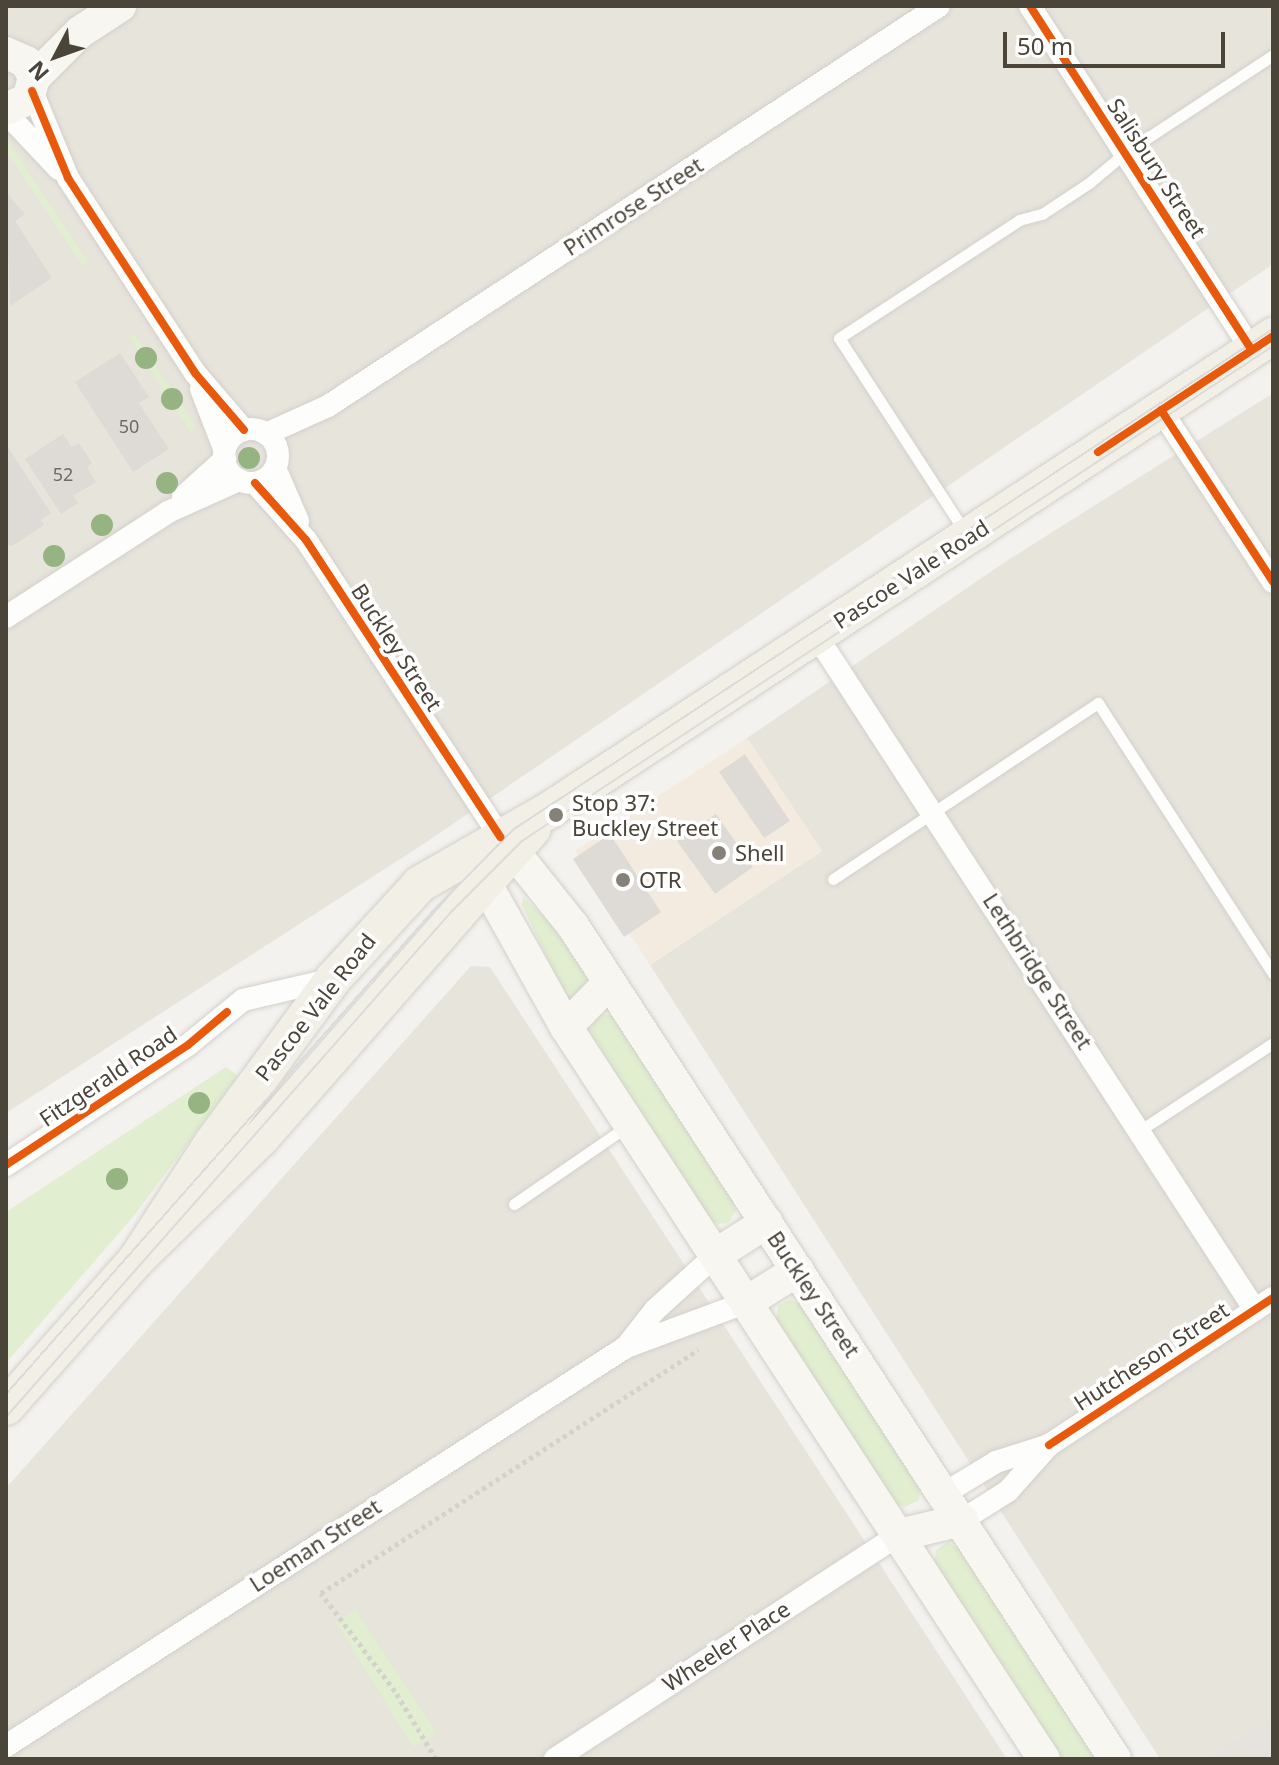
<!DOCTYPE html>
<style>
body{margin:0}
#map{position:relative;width:1279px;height:1765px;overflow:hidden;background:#f4f2ee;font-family:"Noto Sans",sans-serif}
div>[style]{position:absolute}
.residential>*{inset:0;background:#e7e4dc}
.commercial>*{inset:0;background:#f3ebdf}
.green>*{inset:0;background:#e1eecf}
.parking>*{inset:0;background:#e6e3df}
.building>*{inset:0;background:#dedbd6}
.path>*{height:5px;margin-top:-2.5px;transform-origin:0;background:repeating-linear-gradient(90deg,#d3d2cc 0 4px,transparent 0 8px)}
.roads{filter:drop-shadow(0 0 2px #d2d0cb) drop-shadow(0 0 2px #d2d0cb)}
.lane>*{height:11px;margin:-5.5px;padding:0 5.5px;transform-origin:5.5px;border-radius:5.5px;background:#fdfdfc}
.street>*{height:22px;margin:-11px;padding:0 11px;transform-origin:11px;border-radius:11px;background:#fdfdfc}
.street>.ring{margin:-11px;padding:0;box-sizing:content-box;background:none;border:22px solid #fdfdfc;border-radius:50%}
.secondary>*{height:32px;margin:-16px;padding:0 16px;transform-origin:16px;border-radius:16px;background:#f7f6f1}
.primary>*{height:36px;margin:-18px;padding:0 18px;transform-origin:18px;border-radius:18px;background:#f2efe6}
.tram>*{height:2px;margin:-1px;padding:0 1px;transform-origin:1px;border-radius:1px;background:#dbdbda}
.cycleway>*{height:8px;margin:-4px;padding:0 4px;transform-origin:4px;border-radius:4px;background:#e8590c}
.trees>*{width:22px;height:22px;margin:-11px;border-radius:50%;background:#96b382}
.dots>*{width:22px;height:22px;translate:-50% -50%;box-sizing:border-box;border:4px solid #fff;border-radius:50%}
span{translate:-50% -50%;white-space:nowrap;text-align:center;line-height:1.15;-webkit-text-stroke:7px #fff;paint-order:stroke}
.number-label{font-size:18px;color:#706a61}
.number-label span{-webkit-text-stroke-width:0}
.street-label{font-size:22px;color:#4b4439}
.poi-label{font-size:22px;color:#4b4439}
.left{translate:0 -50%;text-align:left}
.frame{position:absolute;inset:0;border:8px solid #4b4439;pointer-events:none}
.north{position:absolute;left:16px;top:16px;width:80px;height:80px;-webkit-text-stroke:6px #fff;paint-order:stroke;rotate:229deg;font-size:22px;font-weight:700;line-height:32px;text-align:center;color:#4b4439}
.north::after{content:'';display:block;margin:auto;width:28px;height:36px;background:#4b4439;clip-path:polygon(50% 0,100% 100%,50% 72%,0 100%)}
.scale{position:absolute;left:1003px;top:32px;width:222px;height:36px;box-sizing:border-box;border:4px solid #4b4439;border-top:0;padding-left:10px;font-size:24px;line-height:28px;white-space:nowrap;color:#4b4439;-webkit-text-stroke:6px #fff;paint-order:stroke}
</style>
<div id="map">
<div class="residential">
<div style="clip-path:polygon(6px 6px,1273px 6px,1273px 264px,422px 845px,6px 1113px)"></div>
<div style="clip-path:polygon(1273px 393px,1273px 1759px,1160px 1759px,650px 965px,822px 851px,747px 738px,1008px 560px)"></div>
<div style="clip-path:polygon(471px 966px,490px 967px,1007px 1759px,6px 1759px,6px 1488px)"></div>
</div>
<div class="commercial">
<div style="clip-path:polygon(747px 738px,822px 851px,650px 965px,575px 851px)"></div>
</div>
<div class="green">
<div style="clip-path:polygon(6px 138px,87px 260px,83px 266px,6px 150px)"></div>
<div style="clip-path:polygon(135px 335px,195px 425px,191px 432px,128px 336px)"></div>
<div style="clip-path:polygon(523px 897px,561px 933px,589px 979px,575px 1002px,568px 1002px,522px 905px)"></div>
<div style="clip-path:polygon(599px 1012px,617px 1018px,733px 1201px,736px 1211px,728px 1223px,718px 1224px,707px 1217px,588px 1029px)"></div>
<div style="clip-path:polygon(226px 1067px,238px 1076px,133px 1217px,6px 1363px,6px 1212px)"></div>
<div style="clip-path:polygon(790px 1299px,803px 1306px,920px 1485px,919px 1500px,905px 1507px,891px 1503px,776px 1321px,778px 1306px)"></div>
<div style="clip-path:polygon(948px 1542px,960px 1549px,1096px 1759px,1059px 1759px,934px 1567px,936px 1550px)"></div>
<div style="clip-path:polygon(356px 1610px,436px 1732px,413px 1747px,336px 1622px)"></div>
</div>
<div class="parking">
<div style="clip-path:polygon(1273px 1717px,1273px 1758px,1207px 1759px)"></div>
</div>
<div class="building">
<div style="clip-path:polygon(6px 192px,25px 214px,15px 221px,52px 278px,10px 306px)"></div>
<div style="clip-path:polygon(120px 353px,149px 397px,139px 403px,169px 449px,133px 472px,75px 382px)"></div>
<div style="clip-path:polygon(63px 434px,72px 447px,79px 443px,92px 463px,87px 467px,96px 482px,73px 496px,78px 503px,61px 514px,25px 459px)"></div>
<div style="clip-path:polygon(6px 444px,51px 513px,41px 520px,44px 525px,12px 546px,6px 544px)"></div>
<div style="clip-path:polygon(745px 754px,790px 821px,764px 838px,719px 772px)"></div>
<div style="clip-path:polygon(716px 814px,753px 867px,715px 894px,677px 841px)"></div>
<div style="clip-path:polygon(610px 834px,661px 912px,624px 937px,573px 859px)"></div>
</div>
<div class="path">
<div style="left:436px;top:1759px;width:79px;rotate:-121.1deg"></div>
<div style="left:395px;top:1691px;width:123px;rotate:-127.1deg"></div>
<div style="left:321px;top:1593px;width:449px;rotate:-32.8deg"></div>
</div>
<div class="roads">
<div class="lane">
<div style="left:965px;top:532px;width:231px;rotate:-123deg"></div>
<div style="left:839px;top:338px;width:215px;rotate:-33.2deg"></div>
<div style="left:1019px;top:220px;width:24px;rotate:-15deg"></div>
<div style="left:1042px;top:214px;width:56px;rotate:-33.4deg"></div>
<div style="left:1089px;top:183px;width:48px;rotate:-40deg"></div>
<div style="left:1126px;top:152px;width:176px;rotate:-33.4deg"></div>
<div style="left:833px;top:879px;width:318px;rotate:-33.6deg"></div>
<div style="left:1098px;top:703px;width:323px;rotate:57.1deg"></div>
<div style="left:1142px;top:1129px;width:157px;rotate:-33.3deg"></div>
<div style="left:514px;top:1204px;width:140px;rotate:-34.5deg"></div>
</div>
<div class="street">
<div style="left:1030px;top:6px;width:409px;rotate:57.2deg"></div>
<div style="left:32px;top:91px;width:94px;rotate:67.5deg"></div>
<div style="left:68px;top:178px;width:233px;rotate:56.9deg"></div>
<div style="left:195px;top:373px;width:75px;rotate:49.3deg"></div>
<div style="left:6px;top:113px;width:77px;rotate:46.6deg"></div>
<div style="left:201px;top:389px;width:66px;rotate:68.8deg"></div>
<div style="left:1161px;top:410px;width:205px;rotate:56.9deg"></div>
<div class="ring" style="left:224px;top:429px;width:32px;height:32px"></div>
<div style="left:266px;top:434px;width:68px;rotate:-24.3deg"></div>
<div style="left:328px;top:406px;width:730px;rotate:-33.21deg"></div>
<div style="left:275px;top:468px;width:58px;rotate:66.5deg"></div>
<div style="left:255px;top:483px;width:76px;rotate:48.2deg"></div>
<div style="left:306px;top:540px;width:355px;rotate:56.8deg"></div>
<div style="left:183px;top:497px;width:57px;rotate:-42.1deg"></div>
<div style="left:6px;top:617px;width:193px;rotate:-32.9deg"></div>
<div style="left:168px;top:512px;width:78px;rotate:-24.3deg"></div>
<div style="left:816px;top:635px;width:805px;rotate:56.96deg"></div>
<div style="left:6px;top:1165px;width:218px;rotate:-33.4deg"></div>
<div style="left:188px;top:1045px;width:71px;rotate:-39.3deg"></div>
<div style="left:243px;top:1000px;width:92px;rotate:-13.1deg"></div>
<div style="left:626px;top:1347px;width:47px;rotate:-51.9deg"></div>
<div style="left:655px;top:1310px;width:84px;rotate:-42.1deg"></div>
<div style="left:945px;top:1493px;width:60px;rotate:-31.3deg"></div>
<div style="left:996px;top:1462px;width:56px;rotate:-17.8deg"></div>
<div style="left:1049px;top:1445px;width:268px;rotate:-33.3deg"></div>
<div style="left:962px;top:1520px;width:54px;rotate:-32.2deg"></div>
<div style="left:1008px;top:1491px;width:62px;rotate:-48.3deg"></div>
<div style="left:6px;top:1746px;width:737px;rotate:-32.76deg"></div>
<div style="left:626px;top:1347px;width:129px;rotate:-20.4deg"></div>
<div style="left:555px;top:1759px;width:411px;rotate:-33.1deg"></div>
</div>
<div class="secondary">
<div style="left:6px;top:53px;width:22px;rotate:24deg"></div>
<div style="left:26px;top:62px;width:18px;rotate:63deg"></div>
<div style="left:34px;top:78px;width:22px;rotate:106deg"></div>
<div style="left:28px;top:99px;width:24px;rotate:156deg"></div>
<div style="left:34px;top:78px;width:65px;rotate:-45deg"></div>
<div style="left:80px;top:32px;width:48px;rotate:-33deg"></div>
<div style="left:513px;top:851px;width:96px;rotate:51.3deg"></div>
<div style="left:573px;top:926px;width:994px;rotate:56.95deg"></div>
<div style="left:486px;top:884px;width:164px;rotate:60.8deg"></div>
<div style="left:566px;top:1027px;width:874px;rotate:56.86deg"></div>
<div style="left:566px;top:1027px;width:62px;rotate:-45.7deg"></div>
<div style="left:717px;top:1254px;width:59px;rotate:-32.6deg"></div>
<div style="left:747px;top:1302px;width:60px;rotate:-32.1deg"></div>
<div style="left:899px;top:1535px;width:65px;rotate:-13.4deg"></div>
</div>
<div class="primary">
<div style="left:136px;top:1260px;width:141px;rotate:-56.9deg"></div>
<div style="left:213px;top:1142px;width:204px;rotate:-53.6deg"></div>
<div style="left:334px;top:978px;width:127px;rotate:-47.5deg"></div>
<div style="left:420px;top:884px;width:147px;rotate:-29.7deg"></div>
<div style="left:548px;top:811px;width:867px;rotate:-33.23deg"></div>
<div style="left:6px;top:1407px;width:196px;rotate:-48.5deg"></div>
<div style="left:136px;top:1260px;width:176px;rotate:-44.3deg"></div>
<div style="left:262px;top:1137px;width:410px;rotate:-48.7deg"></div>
</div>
</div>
<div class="tram">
<div style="left:6px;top:1394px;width:648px;rotate:-48.51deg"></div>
<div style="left:435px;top:909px;width:112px;rotate:-45.4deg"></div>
<div style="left:514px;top:829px;width:909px;rotate:-33.38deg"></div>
<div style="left:6px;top:1417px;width:675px;rotate:-48.61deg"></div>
<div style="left:452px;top:911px;width:99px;rotate:-45deg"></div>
<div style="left:522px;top:841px;width:899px;rotate:-33.39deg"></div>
</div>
<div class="cycleway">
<div style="left:1030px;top:6px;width:409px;rotate:57.2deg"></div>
<div style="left:32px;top:91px;width:94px;rotate:67.5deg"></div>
<div style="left:68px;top:178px;width:233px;rotate:56.9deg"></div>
<div style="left:195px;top:373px;width:75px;rotate:49.3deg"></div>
<div style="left:1161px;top:410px;width:205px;rotate:56.9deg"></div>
<div style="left:1098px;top:452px;width:210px;rotate:-33.5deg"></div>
<div style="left:255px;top:483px;width:76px;rotate:48.2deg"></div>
<div style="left:306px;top:540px;width:355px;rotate:56.8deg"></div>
<div style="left:6px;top:1165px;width:218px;rotate:-33.4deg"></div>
<div style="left:188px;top:1045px;width:51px;rotate:-40.2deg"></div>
<div style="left:1049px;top:1445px;width:268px;rotate:-33.3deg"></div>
</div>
<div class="trees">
<div style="left:146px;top:358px"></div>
<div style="left:172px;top:399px"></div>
<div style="left:249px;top:458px"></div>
<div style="left:167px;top:483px"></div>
<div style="left:102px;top:525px"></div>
<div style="left:54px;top:556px"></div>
<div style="left:199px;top:1103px"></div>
<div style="left:117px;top:1179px"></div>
</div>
<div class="dots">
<div style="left:556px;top:815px;background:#868178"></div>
<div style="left:719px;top:853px;background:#868178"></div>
<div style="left:623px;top:880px;background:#868178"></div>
</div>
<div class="number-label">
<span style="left:129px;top:426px">50</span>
<span style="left:63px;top:474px">52</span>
</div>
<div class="street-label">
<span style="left:1157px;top:168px;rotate:57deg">Salisbury Street</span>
<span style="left:633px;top:206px;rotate:-33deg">Primrose Street</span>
<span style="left:911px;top:574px;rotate:-33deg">Pascoe Vale Road</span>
<span style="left:397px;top:647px;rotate:57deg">Buckley Street</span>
<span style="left:1038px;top:971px;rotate:57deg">Lethbridge Street</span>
<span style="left:315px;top:1007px;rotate:-52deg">Pascoe Vale Road</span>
<span style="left:108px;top:1076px;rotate:-34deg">Fitzgerald Road</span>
<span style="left:814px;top:1294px;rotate:56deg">Buckley Street</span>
<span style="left:1151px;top:1356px;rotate:-33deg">Hutcheson Street</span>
<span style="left:315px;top:1545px;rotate:-33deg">Loeman Street</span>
<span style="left:726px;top:1646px;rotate:-33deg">Wheeler Place</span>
</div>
<div class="poi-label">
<span class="left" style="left:572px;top:815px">Stop 37:<br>Buckley Street</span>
<span class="left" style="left:735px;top:853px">Shell</span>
<span class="left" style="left:639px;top:880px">OTR</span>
</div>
<div class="frame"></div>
<div class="north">N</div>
<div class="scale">50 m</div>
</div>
